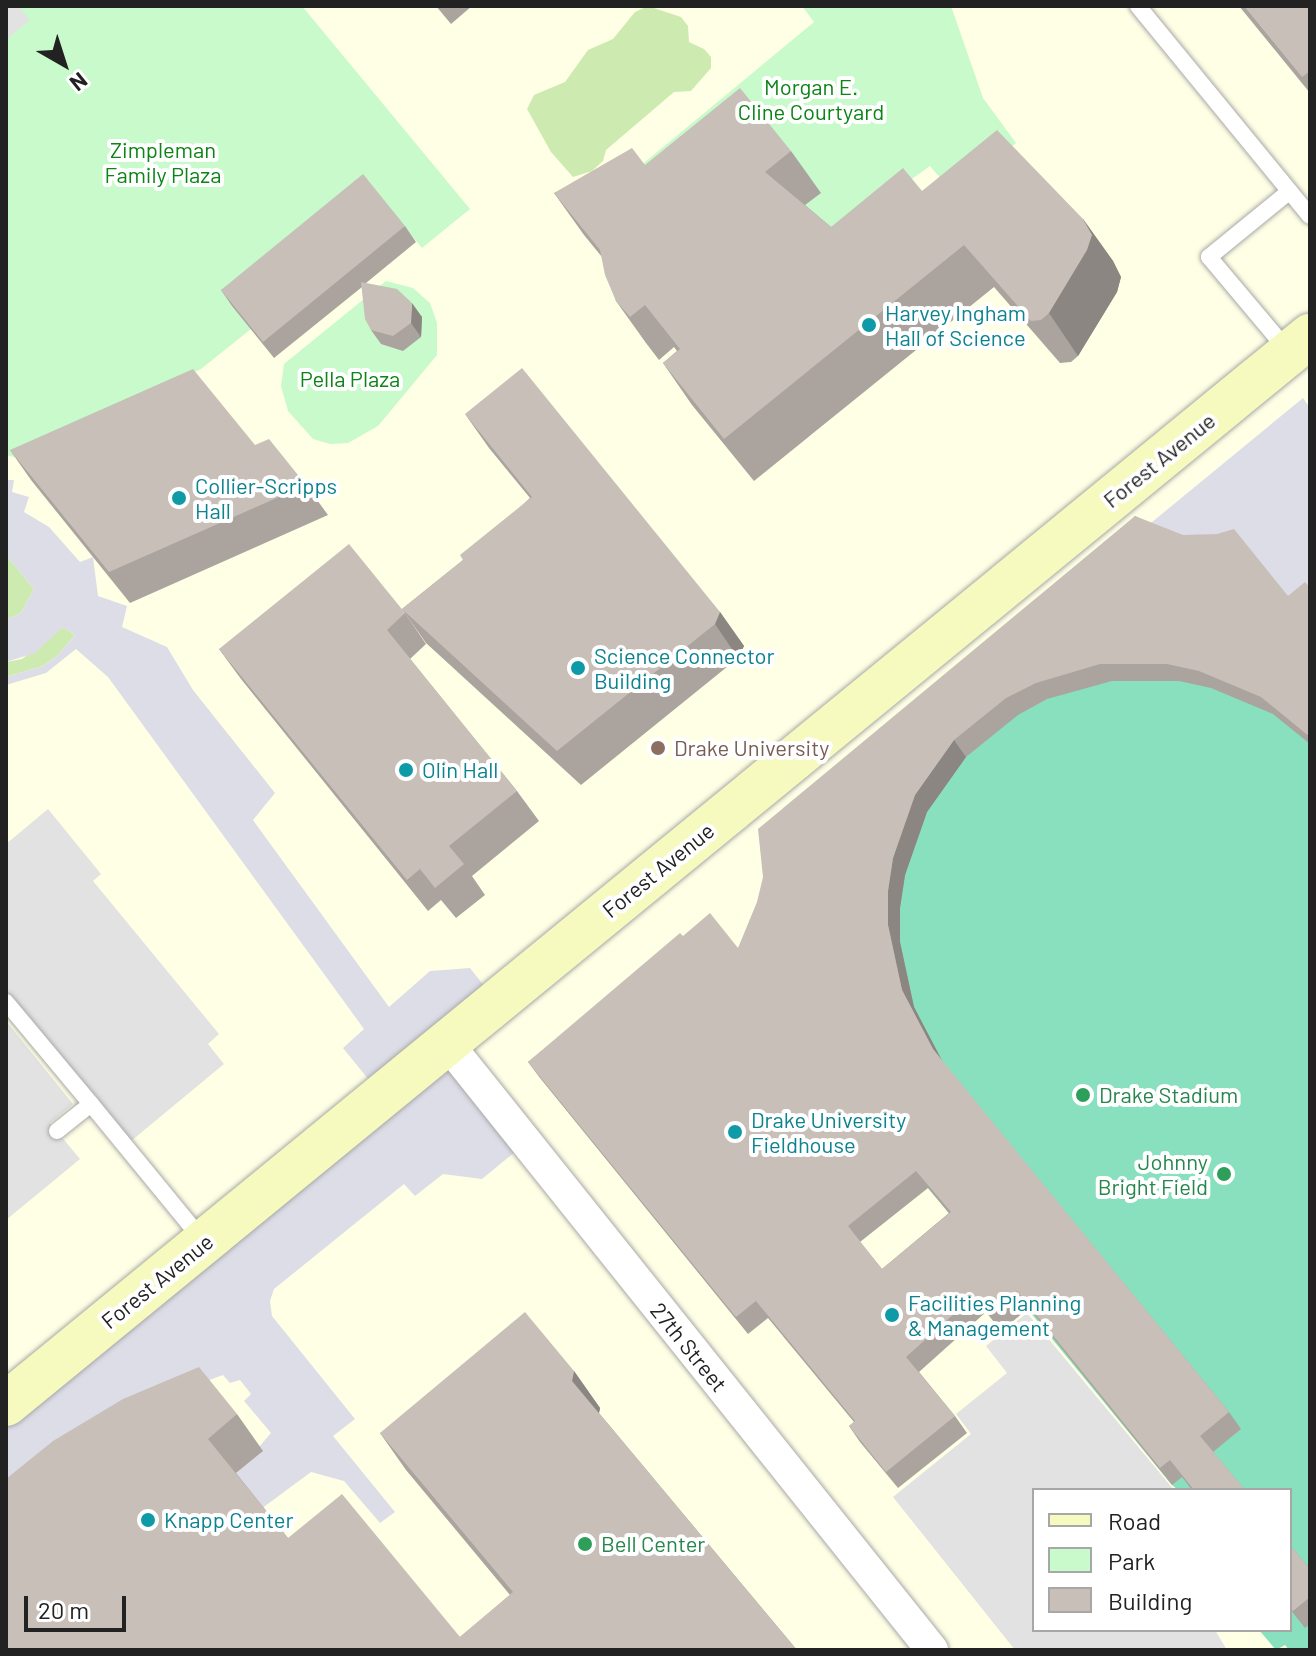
<!DOCTYPE html>
<style>
body{margin:0}
#map{position:relative;width:1316px;height:1656px;overflow:hidden;background:#f2efe9;font-family:Barlow,sans-serif}
div>[style]{position:absolute}
.education>*{inset:0;background:#ffffe5}
.grass>*{inset:0;background:#cdebb0}
.park>*{inset:0;background:#c8facc}
.pitch>*{inset:0;background:#88e0be}
.parking>*{inset:0;background:#e2e2e2}
.plaza>*{inset:0;background:#dddde8}
.roads{filter:drop-shadow(0 0 2px #a9a9a9) drop-shadow(0 0 2px #a9a9a9)}
.lane>*{height:16px;margin:-8px;padding:0 8px;transform-origin:8px;border-radius:8px;background:#fff}
.street>*{height:32px;margin:-16px;padding:0 16px;transform-origin:16px;border-radius:16px;background:#fff}
.secondary>*{height:44px;margin:-22px;padding:0 22px;transform-origin:22px;border-radius:22px;background:#f7fabf}
.wall>*{inset:0;background:#aba49e}
.shaded-wall>*{inset:0;background:#8b8681}
.building>*{inset:0;background:#c7bfb8}
.dots>*{width:22px;height:22px;translate:-50% -50%;box-sizing:border-box;border:4px solid #fff;border-radius:50%}
span{translate:-50% -50%;white-space:nowrap;text-align:center;line-height:1.15;-webkit-text-stroke:8px #fff;paint-order:stroke}
.park-label{font-size:22px;color:#0c8416}
.culture-label{font-size:22px;color:#0d838f}
.left{translate:0 -50%;text-align:left}
.street-label{font-size:22px;color:#222}
.education-label{font-size:22px;color:#785e54}
.leisure-label{font-size:22px;color:#27864d}
.right{translate:-100% -50%;text-align:right}
.frame{position:absolute;inset:0;border:8px solid #222;pointer-events:none}
.legend{position:absolute;left:1032px;top:1488px;width:260px;height:144px;box-sizing:border-box;background:#fff;border:2px solid #a7a7a7;margin:0;padding:10px 14px;list-style:none;font-size:24px;color:#222}
.legend li{display:flex;align-items:center;gap:16px;height:40px}
.legend b{width:40px;border:2px solid #a7a7a7}
.north{position:absolute;left:24px;top:24px;width:80px;height:80px;-webkit-text-stroke:6px #fff;paint-order:stroke;rotate:141deg;font-size:22px;font-weight:700;line-height:32px;text-align:center;color:#222}
.north::after{content:'';display:block;margin:auto;width:28px;height:36px;background:#222;clip-path:polygon(50% 0,100% 100%,50% 72%,0 100%)}
.scale{position:absolute;left:24px;top:1596px;width:102px;height:36px;box-sizing:border-box;border:4px solid #222;border-top:0;padding-left:10px;font-size:24px;line-height:28px;white-space:nowrap;color:#222;-webkit-text-stroke:6px #fff;paint-order:stroke}
</style>
<div id="map">
<div class="education">
<div style="clip-path:polygon(evenodd,6px 6px,1310px 6px,1310px 1650px,6px 1650px,6px 6px,1034px 1490px,1290px 1490px,1290px 1630px,1034px 1630px,1034px 1490px)"></div>
</div>
<div class="grass">
<div style="clip-path:polygon(648px 6px,681px 17px,688px 26px,689px 42px,704px 49px,711px 57px,711px 68px,691px 91px,674px 92px,606px 150px,603px 161px,592px 171px,573px 177px,551px 152px,527px 109px,534px 95px,565px 82px,588px 50px,613px 39px,635px 12px)"></div>
<div style="clip-path:polygon(6px 555px,34px 589px,21px 613px,6px 620px)"></div>
<div style="clip-path:polygon(63px 627px,75px 635px,57px 656px,43px 666px,6px 677px,6px 662px,22px 659px)"></div>
</div>
<div class="park">
<div style="clip-path:polygon(6px 6px,302px 6px,470px 209px,422px 248px,375px 191px,251px 329px,201px 369px,14px 457px,6px 455px)"></div>
<div style="clip-path:polygon(802px 6px,951px 6px,983px 98px,1016px 143px,953px 193px,930px 166px,839px 231px,639px 167px,814px 22px)"></div>
<div style="clip-path:polygon(386px 281px,413px 288px,430px 303px,437px 323px,437px 355px,378px 426px,348px 443px,330px 444px,313px 439px,288px 411px,281px 386px,284px 364px)"></div>
</div>
<div class="pitch">
<div style="clip-path:polygon(1147px 532px,1310px 605px,1310px 1650px,1289px 1650px,1285px 1645px,1276px 1650px,1259px 1630px,1290px 1630px,1290px 1490px,1178px 1490px,1172px 1485px,928px 1188px,769px 919px)"></div>
</div>
<div class="parking">
<div style="clip-path:polygon(18px 6px,30px 20px,6px 40px,6px 7px)"></div>
<div style="clip-path:polygon(48px 809px,101px 874px,93px 881px,219px 1034px,208px 1044px,224px 1064px,125px 1146px,6px 1002px,6px 844px)"></div>
<div style="clip-path:polygon(6px 1021px,73px 1104px,50px 1123px,80px 1159px,6px 1220px)"></div>
<div style="clip-path:polygon(1027px 1313px,1174px 1490px,1034px 1490px,1034px 1630px,1215px 1630px,1227px 1650px,1015px 1650px,893px 1497px,971px 1434px,956px 1414px,1007px 1373px,986px 1346px)"></div>
</div>
<div class="plaza">
<div style="clip-path:polygon(1303px 398px,1310px 408px,1310px 605px,1300px 613px,1229px 551px,1146px 527px)"></div>
<div style="clip-path:polygon(6px 480px,14px 480px,12px 492px,29px 497px,24px 512px,49px 527px,80px 562px,93px 557px,98px 596px,127px 606px,122px 627px,167px 647px,193px 690px,275px 793px,253px 820px,389px 1007px,430px 971px,470px 968px,497px 1002px,447px 1044px,526px 1143px,482px 1179px,443px 1174px,415px 1196px,404px 1184px,274px 1289px,270px 1301px,272px 1316px,355px 1419px,333px 1436px,395px 1512px,380px 1523px,344px 1481px,311px 1472px,261px 1509px,234px 1476px,271px 1433px,244px 1401px,251px 1394px,240px 1380px,230px 1383px,223px 1375px,187px 1388px,6px 1515px,6px 1404px,382px 1096px,343px 1048px,364px 1029px,108px 677px,76px 649px,46px 673px,6px 685px,6px 677px,43px 666px,57px 656px,75px 635px,63px 627px,35px 653px,6px 662px,6px 620px,21px 613px,34px 589px,6px 555px)"></div>
</div>
<div class="roads">
<div class="lane">
<div style="left:1138px;top:6px;width:271px;rotate:50.7deg"></div>
<div style="left:1288px;top:351px;width:123px;rotate:-130deg"></div>
<div style="left:1209px;top:257px;width:104px;rotate:-39.2deg"></div>
<div style="left:6px;top:1002px;width:133px;rotate:50.2deg"></div>
<div style="left:57px;top:1131px;width:43px;rotate:-38.5deg"></div>
<div style="left:91px;top:1104px;width:177px;rotate:50.7deg"></div>
</div>
<div class="street">
<div style="left:447px;top:1043px;width:777px;rotate:51.37deg"></div>
</div>
<div class="secondary">
<div style="left:6px;top:1404px;width:1686px;rotate:-39.32deg"></div>
</div>
</div>
<div class="wall">
<div style="clip-path:polygon(436px 6px,472px 6px,451px 24px)"></div>
<div style="clip-path:polygon(1239px 6px,1310px 6px,1310px 93px)"></div>
<div style="clip-path:polygon(791px 151px,821px 193px,805px 205px,831px 227px,922px 191px,1083px 219px,1113px 261px,1121px 277px,1117px 292px,1078px 356px,1071px 362px,1060px 363px,994px 287px,754px 481px,692px 405px,663px 363px,677px 351px,674px 347px,659px 360px,646px 343px,616px 301px,602px 257px,584px 235px,554px 193px,645px 165px)"></div>
<div style="clip-path:polygon(405px 226px,416px 242px,366px 283px,422px 317px,421px 337px,403px 351px,381px 344px,371px 330px,362px 287px,274px 358px,232px 306px,221px 290px)"></div>
<div style="clip-path:polygon(465px 414px,720px 612px,744px 646px,738px 658px,581px 785px,426px 643px,402px 609px,463px 560px,530px 498px,489px 448px)"></div>
<div style="clip-path:polygon(255px 445px,306px 485px,328px 515px,130px 603px,31px 480px,10px 450px)"></div>
<div style="clip-path:polygon(evenodd,1135px 516px,1288px 596px,1310px 588px,1310px 744px,1273px 714px,1211px 688px,1179px 681px,1112px 681px,1047px 699px,1018px 715px,966px 757px,927px 812px,905px 875px,900px 908px,900px 942px,914px 1007px,941px 1060px,1229px 1412px,1241px 1429px,1213px 1452px,1245px 1490px,1192px 1490px,1182px 1477px,1172px 1485px,1029px 1308px,1001px 1331px,986px 1312px,919px 1372px,955px 1416px,967px 1433px,898px 1488px,860px 1442px,849px 1426px,854px 1422px,768px 1318px,748px 1334px,540px 1078px,528px 1062px,683px 936px,738px 948px,1135px 516px,928px 1188px,949px 1213px,882px 1269px,860px 1242px,928px 1188px)"></div>
<div style="clip-path:polygon(405px 613px,426px 644px,410px 659px,517px 791px,539px 821px,472px 876px,485px 895px,456px 918px,441px 900px,428px 911px,241px 679px,219px 649px)"></div>
<div style="clip-path:polygon(574px 1371px,600px 1408px,599px 1413px,797px 1650px,6px 1650px,6px 1479px,237px 1414px,263px 1451px,236px 1473px,288px 1538px,460px 1637px,510px 1595px,406px 1470px,380px 1433px)"></div>
<div style="clip-path:polygon(1290px 1545px,1310px 1569px,1310px 1624px,1305px 1628px,1290px 1609px)"></div>
</div>
<div class="shaded-wall">
<div style="clip-path:polygon(1083px 219px,1113px 261px,1121px 277px,1117px 292px,1078px 356px,1049px 313px)"></div>
<div style="clip-path:polygon(412px 303px,422px 317px,421px 337px,411px 323px)"></div>
<div style="clip-path:polygon(720px 612px,744px 646px,738px 658px,715px 624px)"></div>
<div style="clip-path:polygon(954px 740px,966px 757px,927px 812px,905px 875px,900px 908px,900px 942px,914px 1007px,945px 1066px,933px 1049px,902px 990px,888px 925px,888px 891px,893px 858px,915px 795px)"></div>
<div style="clip-path:polygon(574px 1371px,600px 1408px,598px 1418px,572px 1381px)"></div>
</div>
<div class="building">
<div style="clip-path:polygon(1244px 6px,1310px 6px,1310px 71px,1302px 77px)"></div>
<div style="clip-path:polygon(740px 88px,791px 151px,765px 172px,831px 227px,903px 168px,922px 191px,997px 130px,1083px 219px,1092px 235px,1087px 250px,1049px 313px,1041px 320px,1031px 321px,964px 245px,724px 439px,663px 363px,680px 349px,645px 305px,630px 317px,616px 301px,605px 275px,600px 250px,554px 193px,632px 148px,645px 165px)"></div>
<div style="clip-path:polygon(363px 174px,405px 226px,263px 342px,221px 290px)"></div>
<div style="clip-path:polygon(361px 282px,397px 289px,412px 303px,411px 323px,393px 336px,371px 330px,365px 319px)"></div>
<div style="clip-path:polygon(522px 368px,720px 612px,715px 624px,557px 751px,402px 609px,463px 560px,460px 555px,532px 497px,465px 414px)"></div>
<div style="clip-path:polygon(193px 369px,255px 445px,269px 439px,306px 485px,109px 572px,10px 450px)"></div>
<div style="clip-path:polygon(evenodd,1135px 516px,1183px 535px,1217px 534px,1234px 529px,1288px 596px,1305px 582px,1310px 588px,1310px 737px,1261px 697px,1199px 671px,1167px 664px,1100px 664px,1036px 683px,1006px 698px,954px 740px,915px 795px,893px 858px,888px 891px,888px 925px,902px 990px,933px 1049px,1229px 1412px,1200px 1436px,1245px 1490px,1194px 1490px,1170px 1460px,1160px 1468px,1017px 1291px,990px 1314px,974px 1296px,906px 1357px,955px 1416px,886px 1472px,849px 1426px,855px 1421px,756px 1301px,736px 1317px,528px 1062px,680px 933px,683px 936px,710px 913px,738px 948px,757px 902px,763px 877px,758px 829px,1135px 516px,916px 1171px,951px 1212px,882px 1269px,848px 1226px,916px 1171px)"></div>
<div style="clip-path:polygon(349px 544px,405px 613px,387px 630px,517px 791px,449px 846px,464px 864px,435px 888px,420px 869px,407px 880px,219px 649px)"></div>
<div style="clip-path:polygon(525px 1312px,574px 1371px,572px 1381px,797px 1650px,6px 1650px,6px 1479px,53px 1441px,123px 1399px,199px 1367px,237px 1414px,208px 1439px,288px 1538px,342px 1494px,460px 1637px,513px 1592px,380px 1433px)"></div>
<div style="clip-path:polygon(1290px 1545px,1310px 1569px,1310px 1597px,1293px 1611px,1290px 1607px)"></div>
</div>
<div class="dots">
<div style="left:869px;top:325px;background:#0f9aa8"></div>
<div style="left:179px;top:498px;background:#0f9aa8"></div>
<div style="left:578px;top:668px;background:#0f9aa8"></div>
<div style="left:658px;top:748px;background:#8d6e63"></div>
<div style="left:406px;top:770px;background:#0f9aa8"></div>
<div style="left:1083px;top:1095px;background:#2e9e5b"></div>
<div style="left:735px;top:1132px;background:#0f9aa8"></div>
<div style="left:1224px;top:1174px;background:#2e9e5b"></div>
<div style="left:892px;top:1315px;background:#0f9aa8"></div>
<div style="left:148px;top:1520px;background:#0f9aa8"></div>
<div style="left:585px;top:1544px;background:#2e9e5b"></div>
</div>
<div class="park-label">
<span style="left:811px;top:99px">Morgan E.<br>Cline Courtyard</span>
<span style="left:163px;top:162px">Zimpleman<br>Family Plaza</span>
<span style="left:350px;top:379px">Pella Plaza</span>
</div>
<div class="culture-label">
<span class="left" style="left:885px;top:325px">Harvey Ingham<br>Hall of Science</span>
<span class="left" style="left:195px;top:498px">Collier-Scripps<br>Hall</span>
<span class="left" style="left:594px;top:668px">Science Connector<br>Building</span>
<span class="left" style="left:422px;top:770px">Olin Hall</span>
<span class="left" style="left:751px;top:1132px">Drake University<br>Fieldhouse</span>
<span class="left" style="left:908px;top:1315px">Facilities Planning<br>&amp; Management</span>
<span class="left" style="left:164px;top:1520px">Knapp Center</span>
</div>
<div class="street-label">
<span style="left:1159px;top:460px;rotate:-39deg">Forest Avenue</span>
<span style="left:658px;top:870px;rotate:-39deg">Forest Avenue</span>
<span style="left:157px;top:1281px;rotate:-39deg">Forest Avenue</span>
<span style="left:689px;top:1347px;rotate:51deg">27th Street</span>
</div>
<div class="education-label">
<span class="left" style="left:674px;top:748px">Drake University</span>
</div>
<div class="leisure-label">
<span class="left" style="left:1099px;top:1095px">Drake Stadium</span>
<span class="right" style="left:1208px;top:1174px">Johnny<br>Bright Field</span>
<span class="left" style="left:601px;top:1544px">Bell Center</span>
</div>
<div class="frame"></div>
<ul class="legend">
<li><b style="height:10px;background:#f7fabf"></b>Road</li>
<li><b style="height:22px;background:#c8facc"></b>Park</li>
<li><b style="height:22px;background:#c7bfb8"></b>Building</li>
</ul>
<div class="north">N</div>
<div class="scale">20 m</div>
</div>
